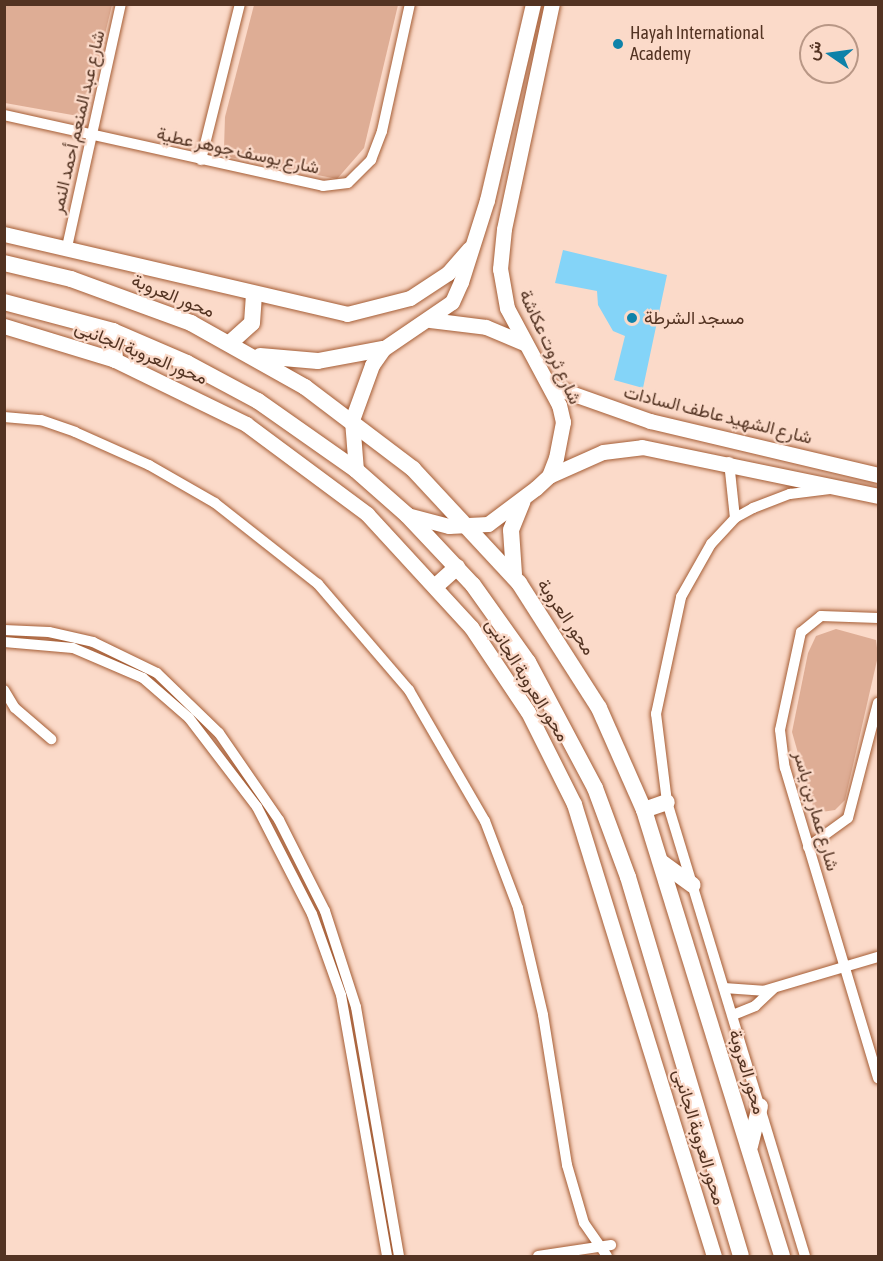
<!DOCTYPE html>
<meta charset="utf-8">
<style>
body{margin:0}
#map{position:relative;width:883px;height:1261px;overflow:hidden;background:#fbdac9;font-family:"Asap Condensed",Vazirmatn,sans-serif}
div>[style]{position:absolute}
.green>*{inset:0;background:#dead95}
.building>*{inset:0;background:#84d4f8}
.roads{filter:drop-shadow(0 0 2px #a55d35) drop-shadow(0 0 2px #a55d35)}
.street>*{height:10px;margin:-5px;padding:0 5px;transform-origin:5px;border-radius:5px;background:#fff}
.secondary>*{height:15px;margin:-7.5px;padding:0 7.5px;transform-origin:7.5px;border-radius:7.5px;background:#fff}
.primary>*{height:16px;margin:-8px;padding:0 8px;transform-origin:8px;border-radius:8px;background:#fff}
.dots>*{width:16px;height:16px;translate:-50% -50%;box-sizing:border-box;border:3px solid #fbdac9;border-radius:50%}
span{translate:-50% -50%;white-space:nowrap;text-align:center;line-height:1.15;-webkit-text-stroke:4.5px #fbdac9;paint-order:stroke}
.poi-label{font-size:18px;color:#533322}
.left{translate:0 -50%;text-align:left}
.street-label{font-size:18px;color:#533322}
.frame{position:absolute;inset:0;border:6px solid #533322;pointer-events:none}
.north{position:absolute;left:799px;top:24px;width:60px;height:60px;box-sizing:border-box;background:#fbdac9;border:2px solid #b89786;border-radius:50%;rotate:283deg;font-size:16px;font-weight:700;line-height:24px;text-align:center;color:#533322}
.north::after{content:'';display:block;margin:auto;width:21px;height:27px;background:#0e82a9;clip-path:polygon(50% 0,100% 100%,50% 72%,0 100%)}
</style>
<div id="map">
<div class="green">
<div style="clip-path:polygon(5px 4px,112px 5px,89px 101px,78px 116px,5px 103px)"></div>
<div style="clip-path:polygon(254px 5px,398px 5px,364px 148px,337px 179px,230px 157px,224px 148px,225px 117px)"></div>
<div style="clip-path:polygon(836px 629px,876px 640px,878px 656px,845px 800px,835px 810px,815px 813px,792px 732px,808px 653px,816px 636px)"></div>
</div>
<div class="building">
<div style="clip-path:polygon(563px 250px,667px 275px,643px 388px,614px 380px,625px 336px,613px 331px,598px 305px,597px 291px,555px 283px)"></div>
</div>
<div class="roads">
<div class="street">
<div style="left:4px;top:115px;width:327px;rotate:12.5deg"></div>
<div style="left:323px;top:186px;width:25px;rotate:-7deg"></div>
<div style="left:348px;top:183px;width:33px;rotate:-45deg"></div>
<div style="left:371px;top:160px;width:31px;rotate:-69deg"></div>
<div style="left:382px;top:131px;width:130px;rotate:-77.6deg"></div>
<div style="left:201px;top:160px;width:161px;rotate:-76deg"></div>
<div style="left:67px;top:247px;width:249px;rotate:-77.5deg"></div>
<div style="left:4px;top:417px;width:37px;rotate:5deg"></div>
<div style="left:41px;top:420px;width:36px;rotate:19deg"></div>
<div style="left:75px;top:432px;width:81px;rotate:24deg"></div>
<div style="left:149px;top:465px;width:76px;rotate:29.9deg"></div>
<div style="left:215px;top:503px;width:131px;rotate:38.2deg"></div>
<div style="left:318px;top:584px;width:140px;rotate:49.4deg"></div>
<div style="left:409px;top:690px;width:151px;rotate:59.9deg"></div>
<div style="left:485px;top:821px;width:93px;rotate:69.2deg"></div>
<div style="left:518px;top:908px;width:110px;rotate:76.8deg"></div>
<div style="left:543px;top:1015px;width:152px;rotate:80.9deg"></div>
<div style="left:567px;top:1165px;width:60px;rotate:73.7deg"></div>
<div style="left:584px;top:1223px;width:40px;rotate:55.1deg"></div>
<div style="left:729px;top:462px;width:56px;rotate:83.9deg"></div>
<div style="left:878px;top:618px;width:57px;rotate:-178deg"></div>
<div style="left:821px;top:616px;width:26px;rotate:141deg"></div>
<div style="left:801px;top:632px;width:100px;rotate:102.1deg"></div>
<div style="left:780px;top:730px;width:38px;rotate:83deg"></div>
<div style="left:785px;top:768px;width:324px;rotate:73.3deg"></div>
<div style="left:4px;top:630px;width:45px;rotate:2.5deg"></div>
<div style="left:49px;top:632px;width:45px;rotate:12.8deg"></div>
<div style="left:93px;top:642px;width:71px;rotate:25.8deg"></div>
<div style="left:157px;top:673px;width:86px;rotate:44.1deg"></div>
<div style="left:219px;top:733px;width:106px;rotate:55.4deg"></div>
<div style="left:279px;top:820px;width:102px;rotate:63.2deg"></div>
<div style="left:325px;top:911px;width:101px;rotate:72.1deg"></div>
<div style="left:356px;top:1007px;width:253px;rotate:80.2deg"></div>
<div style="left:4px;top:642px;width:69px;rotate:5deg"></div>
<div style="left:73px;top:648px;width:76px;rotate:23.2deg"></div>
<div style="left:143px;top:678px;width:61px;rotate:41deg"></div>
<div style="left:189px;top:718px;width:112px;rotate:52.6deg"></div>
<div style="left:257px;top:807px;width:120px;rotate:62.8deg"></div>
<div style="left:312px;top:914px;width:86px;rotate:70.3deg"></div>
<div style="left:341px;top:995px;width:265px;rotate:80deg"></div>
<div style="left:4px;top:690px;width:21px;rotate:59deg"></div>
<div style="left:15px;top:708px;width:48px;rotate:40.7deg"></div>
<div style="left:808px;top:847px;width:49px;rotate:-35.9deg"></div>
<div style="left:848px;top:818px;width:119px;rotate:-75.4deg"></div>
<div style="left:724px;top:988px;width:39px;rotate:4deg"></div>
<div style="left:763px;top:991px;width:120px;rotate:-16.5deg"></div>
<div style="left:733px;top:1015px;width:24px;rotate:-22deg"></div>
<div style="left:755px;top:1006px;width:25px;rotate:-43deg"></div>
<div style="left:538px;top:1256px;width:74px;rotate:-8.6deg"></div>
<div style="left:805px;top:1256px;width:475px;rotate:-106.9deg"></div>
<div style="left:667px;top:802px;width:89px;rotate:-97.1deg"></div>
<div style="left:656px;top:714px;width:120px;rotate:-77.9deg"></div>
<div style="left:681px;top:597px;width:61px;rotate:-60.5deg"></div>
<div style="left:711px;top:544px;width:35px;rotate:-47deg"></div>
<div style="left:735px;top:518px;width:21px;rotate:-29deg"></div>
<div style="left:753px;top:508px;width:40px;rotate:-21deg"></div>
<div style="left:790px;top:494px;width:40px;rotate:-7.1deg"></div>
</div>
<div class="secondary">
<div style="left:4px;top:234px;width:352px;rotate:13.1deg"></div>
<div style="left:347px;top:314px;width:65px;rotate:-14.3deg"></div>
<div style="left:410px;top:298px;width:45px;rotate:-33.3deg"></div>
<div style="left:448px;top:273px;width:32px;rotate:-49deg"></div>
<div style="left:430px;top:320px;width:56px;rotate:7.1deg"></div>
<div style="left:486px;top:327px;width:41px;rotate:22.8deg"></div>
<div style="left:4px;top:326px;width:116px;rotate:17deg"></div>
<div style="left:115px;top:360px;width:146px;rotate:26deg"></div>
<div style="left:246px;top:424px;width:151px;rotate:36.6deg"></div>
<div style="left:367px;top:514px;width:154px;rotate:47.4deg"></div>
<div style="left:471px;top:627px;width:102px;rotate:56.2deg"></div>
<div style="left:528px;top:712px;width:103px;rotate:63.4deg"></div>
<div style="left:574px;top:804px;width:473px;rotate:72.8deg"></div>
<div style="left:551px;top:386px;width:105px;rotate:19.5deg"></div>
<div style="left:650px;top:421px;width:234px;rotate:13.3deg"></div>
<div style="left:356px;top:470px;width:50px;rotate:-94.6deg"></div>
<div style="left:352px;top:420px;width:59px;rotate:-70deg"></div>
<div style="left:372px;top:365px;width:19px;rotate:-55deg"></div>
<div style="left:383px;top:349px;width:83px;rotate:-34.3deg"></div>
<div style="left:452px;top:302px;width:22px;rotate:-66deg"></div>
<div style="left:461px;top:282px;width:86px;rotate:-72.4deg"></div>
<div style="left:487px;top:200px;width:201px;rotate:-76.8deg"></div>
<div style="left:549px;top:476px;width:59px;rotate:-24deg"></div>
<div style="left:603px;top:452px;width:39px;rotate:-7deg"></div>
<div style="left:642px;top:447px;width:241px;rotate:11.7deg"></div>
<div style="left:407px;top:515px;width:43px;rotate:14.7deg"></div>
<div style="left:449px;top:526px;width:39px;rotate:-3deg"></div>
<div style="left:488px;top:524px;width:60px;rotate:-36.9deg"></div>
<div style="left:536px;top:488px;width:18px;rotate:-43deg"></div>
<div style="left:549px;top:476px;width:19px;rotate:-69deg"></div>
<div style="left:556px;top:458px;width:37px;rotate:-79deg"></div>
<div style="left:563px;top:422px;width:17px;rotate:-103deg"></div>
<div style="left:559px;top:405px;width:110px;rotate:-118.2deg"></div>
<div style="left:507px;top:308px;width:40px;rotate:-100deg"></div>
<div style="left:500px;top:269px;width:40px;rotate:-84.3deg"></div>
<div style="left:504px;top:229px;width:230px;rotate:-78deg"></div>
</div>
<div class="primary">
<div style="left:4px;top:263px;width:69px;rotate:13.4deg"></div>
<div style="left:71px;top:279px;width:128px;rotate:20.1deg"></div>
<div style="left:191px;top:323px;width:131px;rotate:29.3deg"></div>
<div style="left:305px;top:387px;width:136px;rotate:37.2deg"></div>
<div style="left:413px;top:469px;width:156px;rotate:47.1deg"></div>
<div style="left:519px;top:583px;width:148px;rotate:57.4deg"></div>
<div style="left:599px;top:708px;width:111px;rotate:66.2deg"></div>
<div style="left:644px;top:810px;width:467px;rotate:72.8deg"></div>
<div style="left:4px;top:302px;width:113px;rotate:14.9deg"></div>
<div style="left:113px;top:331px;width:81px;rotate:23.4deg"></div>
<div style="left:187px;top:363px;width:81px;rotate:28.2deg"></div>
<div style="left:258px;top:401px;width:120px;rotate:35.1deg"></div>
<div style="left:356px;top:470px;width:68px;rotate:41.4deg"></div>
<div style="left:407px;top:515px;width:96px;rotate:46.7deg"></div>
<div style="left:473px;top:585px;width:95px;rotate:54.5deg"></div>
<div style="left:528px;top:662px;width:143px;rotate:62deg"></div>
<div style="left:595px;top:788px;width:95px;rotate:69.7deg"></div>
<div style="left:628px;top:877px;width:395px;rotate:73.4deg"></div>
<div style="left:113px;top:331px;width:29px;rotate:86deg"></div>
<div style="left:231px;top:342px;width:28px;rotate:-42deg"></div>
<div style="left:252px;top:323px;width:28px;rotate:-86deg"></div>
<div style="left:260px;top:356px;width:58px;rotate:4.9deg"></div>
<div style="left:318px;top:361px;width:66px;rotate:-10.5deg"></div>
<div style="left:514px;top:574px;width:44px;rotate:-93.9deg"></div>
<div style="left:511px;top:530px;width:31px;rotate:-68deg"></div>
<div style="left:437px;top:585px;width:27px;rotate:-42deg"></div>
<div style="left:644px;top:810px;width:24px;rotate:-19deg"></div>
<div style="left:661px;top:862px;width:39px;rotate:36deg"></div>
<div style="left:750px;top:1146px;width:41px;rotate:-76deg"></div>
</div>
</div>
<div class="dots">
<div style="left:618px;top:44px;background:#0e82a9"></div>
<div style="left:632px;top:318px;background:#0e82a9"></div>
</div>
<div class="poi-label">
<span class="left" style="left:630px;top:44px">Hayah International<br>Academy</span>
<span class="left" style="left:644px;top:318px">مسجد الشرطة</span>
</div>
<div class="street-label">
<span style="left:78px;top:122px;rotate:-77deg">شارع عبد المنعم أحمد النمر</span>
<span style="left:238px;top:151px;rotate:12deg">شارع يوسف جوهر عطية</span>
<span style="left:173px;top:296px;rotate:22deg">محور العروبة</span>
<span style="left:550px;top:347px;rotate:65deg">شارع ثروت عكاشة</span>
<span style="left:141px;top:353px;rotate:22deg">محور العروبة الجانبى</span>
<span style="left:718px;top:415px;rotate:14deg">شارع الشهيد عاطف السادات</span>
<span style="left:566px;top:617px;rotate:56deg">محور العروبة</span>
<span style="left:527px;top:680px;rotate:58deg">محور العروبة الجانبى</span>
<span style="left:816px;top:811px;rotate:74deg">شارع عمار بن ياسر</span>
<span style="left:747px;top:1072px;rotate:73deg">محور العروبة</span>
<span style="left:699px;top:1137px;rotate:73deg">محور العروبة الجانبى</span>
</div>
<div class="frame"></div>
<div class="north">ش</div>
</div>
